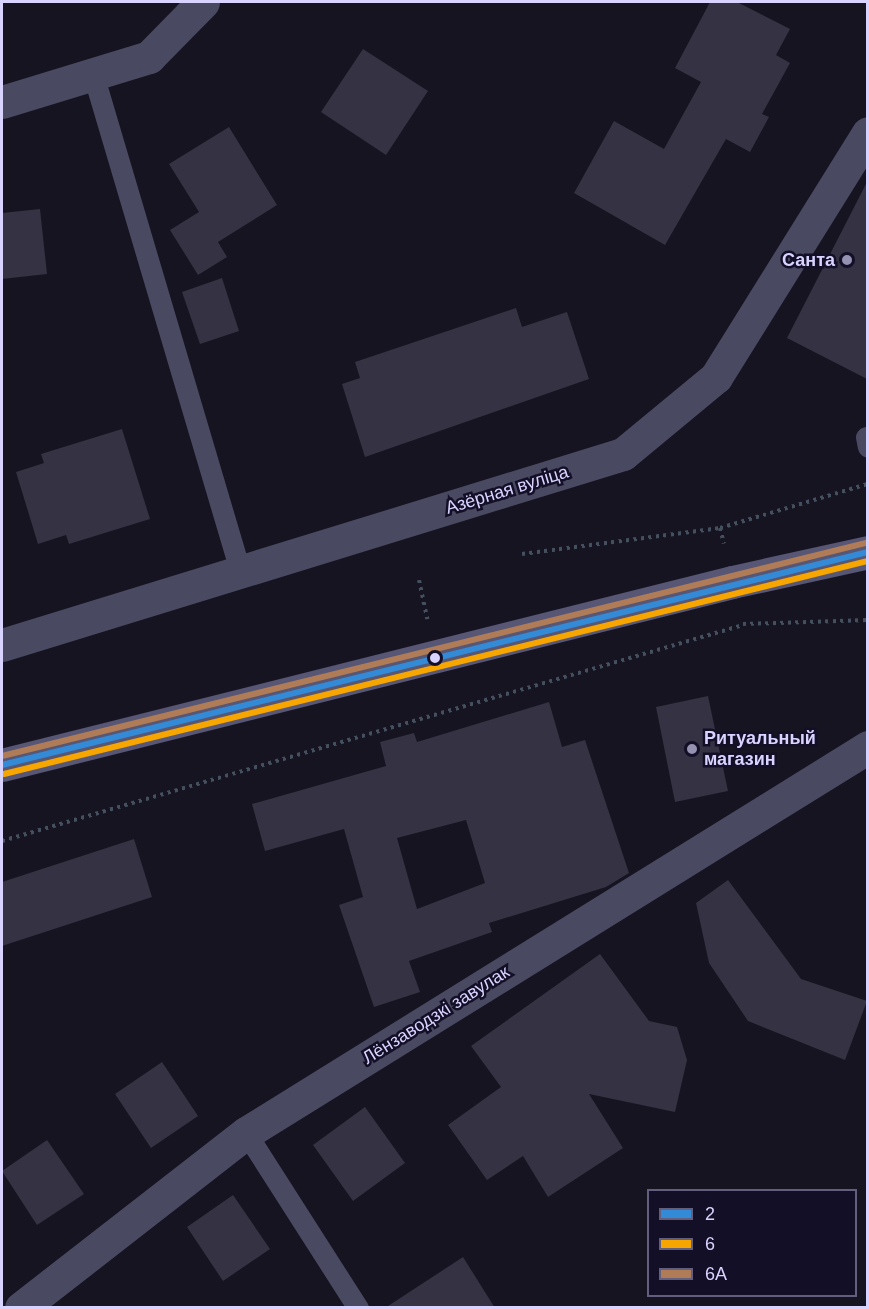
<!DOCTYPE html>
<meta charset="utf-8">
<style>
body{margin:0}
#map{position:relative;width:869px;height:1309px;overflow:hidden;background:#161421;font-family:Helvetica,sans-serif}
div>[style]{position:absolute}
.building>*{inset:0;background:#343243}
.path>*{height:4px;margin-top:-2px;transform-origin:0;background:repeating-linear-gradient(90deg,#44505f 0 3px,transparent 0 7.5px)}
.lane>*{height:21px;margin:-10.5px;padding:0 10.5px;transform-origin:10.5px;border-radius:10.5px;background:#4a4962}
.street>*{height:33px;margin:-16.5px;padding:0 16.5px;transform-origin:16.5px;border-radius:16.5px;background:#4a4962}
.secondary>*{height:33px;margin:-16.5px;padding:0 16.5px;transform-origin:16.5px;border-radius:16.5px;background:#575674}
.bus-1>*{height:6px;margin:-3px;padding:0 3px;transform-origin:3px;border-radius:3px;background:#338bd7}
.bus-2>*{height:6px;margin:-3px;padding:0 3px;transform-origin:3px;border-radius:3px;background:#f7a600}
.bus-3>*{height:6px;margin:-3px;padding:0 3px;transform-origin:3px;border-radius:3px;background:#b07c57}
.dots>*{width:16px;height:16px;translate:-50% -50%;box-sizing:border-box;border:3px solid #130f26;border-radius:50%}
span{translate:-50% -50%;white-space:nowrap;text-align:center;line-height:1.15;-webkit-text-stroke:5px #130f26;paint-order:stroke}
.poi-label{font-size:18px;color:#d9d4ff;font-weight:700}
.right{translate:-100% -50%;text-align:right}
.left{translate:0 -50%;text-align:left}
.street-label{font-size:18px;color:#d9d4ff}
.frame{position:absolute;inset:0;border:3px solid #d9d4ff;pointer-events:none}
.legend{position:absolute;left:647px;top:1189px;width:210px;height:108px;box-sizing:border-box;background:#130f26;border:2px solid #625e7d;margin:0;padding:8px 10px;list-style:none;font-size:18px;color:#d9d4ff}
.legend li{display:flex;align-items:center;gap:12px;height:30px}
.legend b{width:30px;border:2px solid #625e7d}
</style>
<div id="map">
<div class="building">
<div style="clip-path:polygon(710px 2px,737px 2px,790px 29px,776px 55px,790px 63px,762px 114px,769px 117px,750px 152px,726px 139px,665px 245px,574px 193px,614px 121px,664px 149px,701px 82px,675px 68px)"></div>
<div style="clip-path:polygon(363px 49px,428px 91px,386px 155px,321px 112px)"></div>
<div style="clip-path:polygon(229px 127px,277px 205px,218px 242px,227px 257px,198px 275px,170px 230px,199px 212px,169px 164px)"></div>
<div style="clip-path:polygon(867px 182px,867px 379px,787px 338px)"></div>
<div style="clip-path:polygon(40px 209px,47px 274px,2px 279px,2px 213px)"></div>
<div style="clip-path:polygon(222px 278px,239px 331px,200px 344px,182px 292px)"></div>
<div style="clip-path:polygon(516px 308px,522px 327px,567px 312px,589px 379px,365px 457px,342px 384px,360px 378px,355px 362px)"></div>
<div style="clip-path:polygon(122px 429px,150px 519px,69px 544px,66px 535px,38px 544px,16px 472px,44px 463px,41px 454px)"></div>
<div style="clip-path:polygon(708px 696px,728px 791px,675px 802px,656px 707px)"></div>
<div style="clip-path:polygon(evenodd,549px 702px,562px 747px,585px 740px,629px 873px,606px 887px,489px 923px,492px 932px,409px 961px,420px 992px,374px 1007px,339px 905px,363px 897px,344px 829px,265px 851px,252px 804px,386px 766px,380px 742px,414px 733px,417px 742px,549px 702px,466px 820px,485px 883px,417px 909px,397px 838px,466px 820px)"></div>
<div style="clip-path:polygon(134px 839px,152px 897px,2px 946px,2px 882px)"></div>
<div style="clip-path:polygon(728px 880px,801px 979px,867px 1001px,845px 1060px,748px 1021px,709px 963px,696px 903px)"></div>
<div style="clip-path:polygon(600px 954px,649px 1021px,677px 1027px,687px 1060px,675px 1112px,589px 1094px,623px 1148px,548px 1197px,523px 1156px,487px 1180px,448px 1125px,501px 1087px,471px 1046px)"></div>
<div style="clip-path:polygon(162px 1062px,198px 1116px,151px 1148px,115px 1094px)"></div>
<div style="clip-path:polygon(365px 1107px,405px 1163px,353px 1201px,313px 1145px)"></div>
<div style="clip-path:polygon(47px 1140px,84px 1194px,37px 1225px,2px 1171px)"></div>
<div style="clip-path:polygon(233px 1195px,270px 1249px,223px 1281px,187px 1227px)"></div>
<div style="clip-path:polygon(463px 1257px,495px 1308px,385px 1308px)"></div>
</div>
<div class="path">
<div style="left:720px;top:528px;width:16px;rotate:76deg"></div>
<div style="left:522px;top:554px;width:200px;rotate:-7.5deg"></div>
<div style="left:720px;top:528px;width:154px;rotate:-16.6deg"></div>
<div style="left:419px;top:580px;width:40px;rotate:78deg"></div>
<div style="left:743px;top:624px;width:125px;rotate:-1.8deg"></div>
<div style="left:2px;top:841px;width:772px;rotate:-16.25deg"></div>
</div>
<div class="lane">
<div style="left:93px;top:74px;width:521px;rotate:73.51deg"></div>
<div style="left:866px;top:437px;width:10px;rotate:79deg"></div>
<div style="left:246px;top:1133px;width:208px;rotate:57.4deg"></div>
</div>
<div class="street">
<div style="left:2px;top:102px;width:154px;rotate:-17deg"></div>
<div style="left:149px;top:57px;width:77px;rotate:-45.5deg"></div>
<div style="left:2px;top:645px;width:650px;rotate:-17.1deg"></div>
<div style="left:623px;top:454px;width:121px;rotate:-39.6deg"></div>
<div style="left:716px;top:377px;width:287px;rotate:-58.1deg"></div>
<div style="left:21px;top:1308px;width:285px;rotate:-37.9deg"></div>
<div style="left:246px;top:1133px;width:732px;rotate:-31.82deg"></div>
</div>
<div class="secondary">
<div style="left:2px;top:765px;width:753px;rotate:-14.07deg"></div>
<div style="left:732px;top:582px;width:139px;rotate:-12.4deg"></div>
</div>
<div class="bus-1">
<div style="left:2px;top:765px;width:892px;rotate:-13.82deg"></div>
</div>
<div class="bus-2">
<div style="left:4px;top:774px;width:890px;rotate:-13.85deg"></div>
</div>
<div class="bus-3">
<div style="left:2px;top:756px;width:890px;rotate:-13.85deg"></div>
</div>
<div class="dots">
<div style="left:847px;top:260px;background:#9591b1"></div>
<div style="left:435px;top:658px;background:#d9d4ff"></div>
<div style="left:692px;top:749px;background:#9591b1"></div>
</div>
<div class="poi-label">
<span class="right" style="left:835px;top:260px">Санта</span>
<span class="left" style="left:704px;top:749px">Ритуальный<br>магазин</span>
</div>
<div class="street-label">
<span style="left:507px;top:490px;rotate:-17deg">Азёрная вуліца</span>
<span style="left:436px;top:1015px;rotate:-32deg">Лёнзаводзкі завулак</span>
</div>
<div class="frame"></div>
<ul class="legend">
<li><b style="height:8px;background:#338bd7"></b>2</li>
<li><b style="height:8px;background:#f7a600"></b>6</li>
<li><b style="height:8px;background:#b07c57"></b>6А</li>
</ul>
</div>
